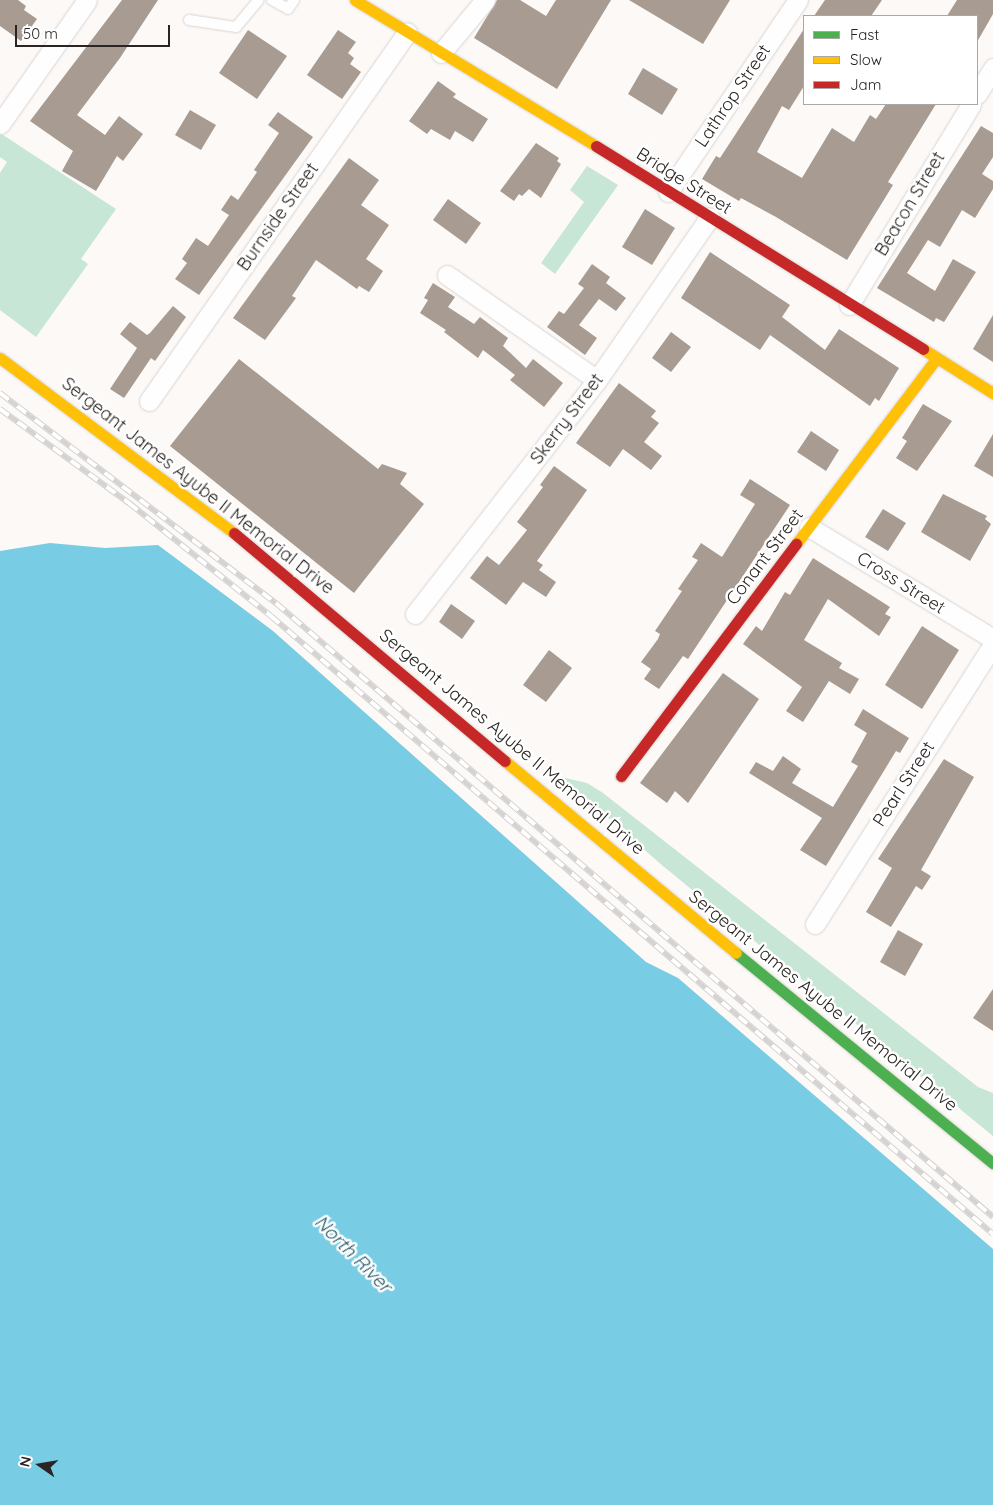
<!DOCTYPE html>
<style>
body{margin:0}
#map{position:relative;width:993px;height:1505px;overflow:hidden;background:#fcf9f7;font-family:Quicksand,sans-serif}
div>[style]{position:absolute}
.green>*{inset:0;background:#c7e6d5}
.water>*{inset:0;background:#78cce3}
.building>*{inset:0;background:#a79b92}
.roads{filter:drop-shadow(0 0 1px #d9d5d2) drop-shadow(0 0 1px #d9d5d2)}
.lane>*{height:10px;margin:-5px;padding:0 5px;transform-origin:5px;border-radius:5px;background:#fffefe}
.street>*{height:19px;margin:-9.5px;padding:0 9.5px;transform-origin:9.5px;border-radius:9.5px;background:#fffefe}
.fast>*{height:11px;margin:-5.5px;padding:0 5.5px;transform-origin:5.5px;border-radius:5.5px;background:#4caf50}
.slow>*{height:11px;margin:-5.5px;padding:0 5.5px;transform-origin:5.5px;border-radius:5.5px;background:#ffc107}
.jam>*{height:11px;margin:-5.5px;padding:0 5.5px;transform-origin:5.5px;border-radius:5.5px;background:#c62828}
.rail>*{height:5.5px;margin-top:-2.75px;transform-origin:0;background:repeating-linear-gradient(90deg,#fff 0 11px,#d4d3d2 0 22px);box-sizing:border-box;border-block:1px solid #d4d3d2}
span{translate:-50% -50%;white-space:nowrap;text-align:center;line-height:1.15;-webkit-text-stroke:5px #fff;paint-order:stroke}
.street-label{font-size:18px;color:#2a2522}
.water-label{font-size:19px;color:#265767;font-style:italic}
.legend{position:absolute;left:803px;top:15px;width:175px;height:90px;box-sizing:border-box;background:#fff;border:1px solid #aaa8a7;margin:0;padding:6px 9px;list-style:none;font-size:15px;color:#2a2522}
.legend li{display:flex;align-items:center;gap:10px;height:25px}
.legend b{width:25px;border:1px solid #aaa8a7}
.north{position:absolute;left:15px;top:1440px;width:50px;height:50px;-webkit-text-stroke:4px #fff;paint-order:stroke;rotate:283deg;font-size:14px;font-weight:700;line-height:20px;text-align:center;color:#2a2522}
.north::after{content:'';display:block;margin:auto;width:18px;height:22px;background:#2a2522;clip-path:polygon(50% 0,100% 100%,50% 72%,0 100%)}
.scale{position:absolute;left:15px;top:25px;width:155px;height:22px;box-sizing:border-box;border:2px solid #2a2522;border-top:0;padding-left:6px;font-size:15px;line-height:18px;white-space:nowrap;color:#2a2522;-webkit-text-stroke:4px #fff;paint-order:stroke}
</style>
<div id="map">
<div class="green">
<div style="clip-path:polygon(0 133px,116px 209px,81px 259px,88px 264px,36px 337px,0 310px,0 173px,7px 162px,0 157px)"></div>
<div style="clip-path:polygon(587px 166px,618px 185px,555px 274px,541px 263px,584px 202px,570px 190px)"></div>
<div style="clip-path:polygon(561px 777px,587px 783px,603px 793px,978px 1087px,993px 1093px,993px 1136px,663px 866px)"></div>
</div>
<div class="water">
<div style="clip-path:polygon(50px 543px,105px 548px,158px 545px,273px 631px,646px 962px,678px 978px,993px 1249px,993px 1505px,0 1505px,0 551px)"></div>
</div>
<div class="building">
<div style="clip-path:polygon(0 0,18px 0,26px 6px,24px 10px,37px 19px,21px 41px,0 26px)"></div>
<div style="clip-path:polygon(122px 0,158px 0,120px 58px,77px 115px,105px 135px,119px 116px,143px 134px,123px 161px,117px 156px,96px 191px,62px 171px,73px 151px,30px 121px)"></div>
<div style="clip-path:polygon(497px 0,520px 0,546px 16px,556px 0,611px 0,557px 89px,474px 38px)"></div>
<div style="clip-path:polygon(629px 0,730px 0,703px 44px)"></div>
<div style="clip-path:polygon(825px 0,882px 0,871px 16px,814px 16px)"></div>
<div style="clip-path:polygon(957px 0,993px 0,993px 14px,977px 42px,977px 16px,947px 16px)"></div>
<div style="clip-path:polygon(804px 29px,804px 86px,789px 110px,782px 106px,757px 152px,802px 178px,832px 128px,854px 142px,870px 115px,876px 119px,886px 104px,936px 104px,888px 182px,893px 185px,847px 260px,776px 217px,741px 198px,739px 201px,702px 179px,716px 156px,720px 158px)"></div>
<div style="clip-path:polygon(248px 30px,287px 56px,257px 99px,219px 73px)"></div>
<div style="clip-path:polygon(338px 30px,356px 42px,348px 53px,354px 58px,350px 64px,361px 72px,342px 99px,307px 75px)"></div>
<div style="clip-path:polygon(643px 68px,678px 89px,662px 115px,628px 94px)"></div>
<div style="clip-path:polygon(438px 81px,456px 94px,453px 97px,488px 119px,473px 142px,455px 131px,450px 140px,431px 129px,427px 134px,409px 121px)"></div>
<div style="clip-path:polygon(190px 110px,216px 125px,201px 150px,175px 135px)"></div>
<div style="clip-path:polygon(278px 112px,313px 137px,199px 295px,175px 279px,187px 263px,182px 259px,196px 238px,208px 246px,229px 215px,221px 210px,231px 195px,238px 200px,257px 172px,254px 170px,279px 133px,268px 125px)"></div>
<div style="clip-path:polygon(981px 126px,993px 133px,993px 157px,982px 174px,993px 181px,993px 189px,975px 218px,962px 210px,940px 247px,928px 240px,907px 273px,935px 291px,953px 259px,976px 272px,944px 322px,936px 318px,934px 322px,877px 288px)"></div>
<div style="clip-path:polygon(536px 143px,559px 158px,557px 161px,561px 164px,541px 198px,529px 189px,522px 196px,519px 194px,514px 201px,500px 191px)"></div>
<div style="clip-path:polygon(349px 158px,379px 180px,361px 205px,389px 225px,366px 259px,383px 271px,369px 292px,359px 286px,357px 289px,316px 260px,292px 296px,296px 298px,265px 340px,233px 318px)"></div>
<div style="clip-path:polygon(448px 199px,481px 223px,466px 244px,433px 220px)"></div>
<div style="clip-path:polygon(645px 209px,675px 228px,652px 265px,622px 247px)"></div>
<div style="clip-path:polygon(710px 252px,790px 305px,782px 317px,825px 350px,839px 329px,899px 368px,879px 401px,875px 398px,870px 406px,770px 335px,760px 350px,681px 298px)"></div>
<div style="clip-path:polygon(592px 264px,610px 277px,606px 283px,626px 298px,616px 311px,599px 299px,579px 325px,597px 338px,585px 355px,547px 327px,559px 311px,564px 314px,584px 288px,578px 284px)"></div>
<div style="clip-path:polygon(433px 283px,455px 297px,448px 307px,474px 324px,480px 317px,508px 338px,503px 346px,526px 368px,533px 359px,563px 383px,544px 407px,510px 380px,515px 375px,483px 350px,478px 358px,444px 332px,446px 330px,420px 313px,428px 300px,424px 298px)"></div>
<div style="clip-path:polygon(173px 306px,186px 317px,155px 361px,151px 358px,124px 398px,110px 389px,137px 348px,120px 334px,130px 322px,147px 335px,150px 333px)"></div>
<div style="clip-path:polygon(993px 315px,993px 362px,973px 349px)"></div>
<div style="clip-path:polygon(671px 332px,691px 347px,671px 372px,652px 358px)"></div>
<div style="clip-path:polygon(239px 359px,378px 469px,382px 464px,407px 473px,400px 484px,424px 504px,354px 593px,170px 446px)"></div>
<div style="clip-path:polygon(619px 383px,656px 411px,651px 417px,659px 423px,644px 442px,662px 456px,651px 470px,623px 449px,610px 467px,576px 443px)"></div>
<div style="clip-path:polygon(923px 404px,952px 421px,917px 471px,896px 458px,907px 441px,902px 438px)"></div>
<div style="clip-path:polygon(811px 431px,839px 450px,826px 471px,797px 452px)"></div>
<div style="clip-path:polygon(993px 434px,993px 477px,974px 466px)"></div>
<div style="clip-path:polygon(554px 466px,587px 490px,537px 561px,543px 565px,539px 570px,556px 582px,546px 597px,523px 582px,506px 605px,470px 578px,487px 556px,499px 565px,527px 530px,517px 522px,543px 487px,540px 485px)"></div>
<div style="clip-path:polygon(750px 479px,790px 505px,688px 659px,683px 656px,659px 689px,644px 679px,651px 669px,641px 662px,658px 639px,660px 634px,655px 631px,682px 591px,678px 589px,698px 560px,692px 557px,701px 543px,722px 557px,755px 504px,740px 495px)"></div>
<div style="clip-path:polygon(943px 494px,987px 516px,985px 519px,991px 524px,970px 561px,921px 532px)"></div>
<div style="clip-path:polygon(883px 509px,906px 523px,888px 551px,865px 537px)"></div>
<div style="clip-path:polygon(813px 558px,890px 607px,885px 614px,891px 617px,879px 636px,828px 599px,804px 640px,842px 663px,839px 668px,859px 679px,850px 694px,829px 681px,803px 722px,786px 711px,802px 687px,743px 644px,756px 626px,762px 631px,785px 592px,790px 595px)"></div>
<div style="clip-path:polygon(451px 604px,475px 621px,462px 639px,439px 622px)"></div>
<div style="clip-path:polygon(922px 626px,959px 650px,922px 709px,885px 685px)"></div>
<div style="clip-path:polygon(549px 650px,572px 668px,546px 702px,523px 685px)"></div>
<div style="clip-path:polygon(723px 673px,759px 699px,688px 803px,675px 791px,667px 803px,640px 783px)"></div>
<div style="clip-path:polygon(863px 709px,909px 738px,900px 753px,896px 751px,826px 866px,800px 850px,822px 818px,749px 773px,756px 762px,773px 771px,783px 756px,801px 769px,792px 783px,833px 807px,858px 766px,851px 762px,867px 733px,854px 725px)"></div>
<div style="clip-path:polygon(944px 759px,974px 777px,921px 870px,931px 876px,922px 890px,916px 886px,891px 927px,866px 912px,892px 868px,878px 859px)"></div>
<div style="clip-path:polygon(898px 930px,923px 944px,905px 976px,880px 962px)"></div>
<div style="clip-path:polygon(993px 989px,993px 1031px,973px 1018px)"></div>
</div>
<div class="roads">
<div class="lane">
<div style="left:272px;top:0;width:18px;rotate:29deg"></div>
<div style="left:288px;top:9px;width:11px;rotate:-56deg"></div>
<div style="left:189px;top:20px;width:48px;rotate:8.5deg"></div>
<div style="left:236px;top:27px;width:35px;rotate:-50deg"></div>
</div>
<div class="street">
<div style="left:441px;top:53px;width:69px;rotate:-50.3deg"></div>
<div style="left:977px;top:94px;width:31px;rotate:-58deg"></div>
<div style="left:0;top:124px;width:151px;rotate:-54.9deg"></div>
<div style="left:668px;top:192px;width:232px;rotate:-55.9deg"></div>
<div style="left:447px;top:275px;width:183px;rotate:35deg"></div>
<div style="left:849px;top:305px;width:235px;rotate:-58.7deg"></div>
<div style="left:149px;top:401px;width:450px;rotate:-55deg"></div>
<div style="left:809px;top:527px;width:215px;rotate:31.3deg"></div>
<div style="left:415px;top:614px;width:296px;rotate:-52.1deg"></div>
<div style="left:597px;top:380px;width:198px;rotate:-55.3deg"></div>
<div style="left:815px;top:924px;width:331px;rotate:-57.5deg"></div>
</div>
<div class="fast">
<div style="left:736px;top:953px;width:332px;rotate:39.3deg"></div>
</div>
<div class="slow">
<div style="left:355px;top:0;width:282px;rotate:31.2deg"></div>
<div style="left:923px;top:349px;width:83px;rotate:32.2deg"></div>
<div style="left:0;top:358px;width:292px;rotate:36.8deg"></div>
<div style="left:796px;top:544px;width:232px;rotate:-52.9deg"></div>
<div style="left:505px;top:761px;width:300px;rotate:39.7deg"></div>
</div>
<div class="jam">
<div style="left:596px;top:146px;width:385px;rotate:31.8deg"></div>
<div style="left:234px;top:533px;width:354px;rotate:40.1deg"></div>
<div style="left:621px;top:776px;width:291px;rotate:-53deg"></div>
</div>
</div>
<div class="rail">
<div style="left:0;top:393px;width:347px;rotate:37.3deg"></div>
<div style="left:276px;top:603px;width:944px;rotate:40.57deg"></div>
<div style="left:0;top:409px;width:160px;rotate:36.1deg"></div>
<div style="left:129px;top:503px;width:181px;rotate:38.5deg"></div>
<div style="left:271px;top:616px;width:950px;rotate:40.56deg"></div>
</div>
<div class="street-label">
<span style="left:733px;top:96px;rotate:-56deg">Lathrop Street</span>
<span style="left:684px;top:181px;rotate:32deg">Bridge Street</span>
<span style="left:910px;top:204px;rotate:-59deg">Beacon Street</span>
<span style="left:278px;top:217px;rotate:-55deg">Burnside Street</span>
<span style="left:567px;top:419px;rotate:-53deg">Skerry Street</span>
<span style="left:198px;top:486px;rotate:38deg">Sergeant James Ayube II Memorial Drive</span>
<span style="left:765px;top:557px;rotate:-53deg">Conant Street</span>
<span style="left:901px;top:583px;rotate:32deg">Cross Street</span>
<span style="left:512px;top:742px;rotate:40deg">Sergeant James Ayube II Memorial Drive</span>
<span style="left:904px;top:784px;rotate:-57deg">Pearl Street</span>
<span style="left:823px;top:1001px;rotate:39deg">Sergeant James Ayube II Memorial Drive</span>
</div>
<div class="water-label">
<span style="left:353px;top:1254px;rotate:45deg">North River</span>
</div>
<ul class="legend">
<li><b style="height:6px;background:#4caf50"></b>Fast</li>
<li><b style="height:6px;background:#ffc107"></b>Slow</li>
<li><b style="height:6px;background:#c62828"></b>Jam</li>
</ul>
<div class="north">N</div>
<div class="scale">50 m</div>
</div>
